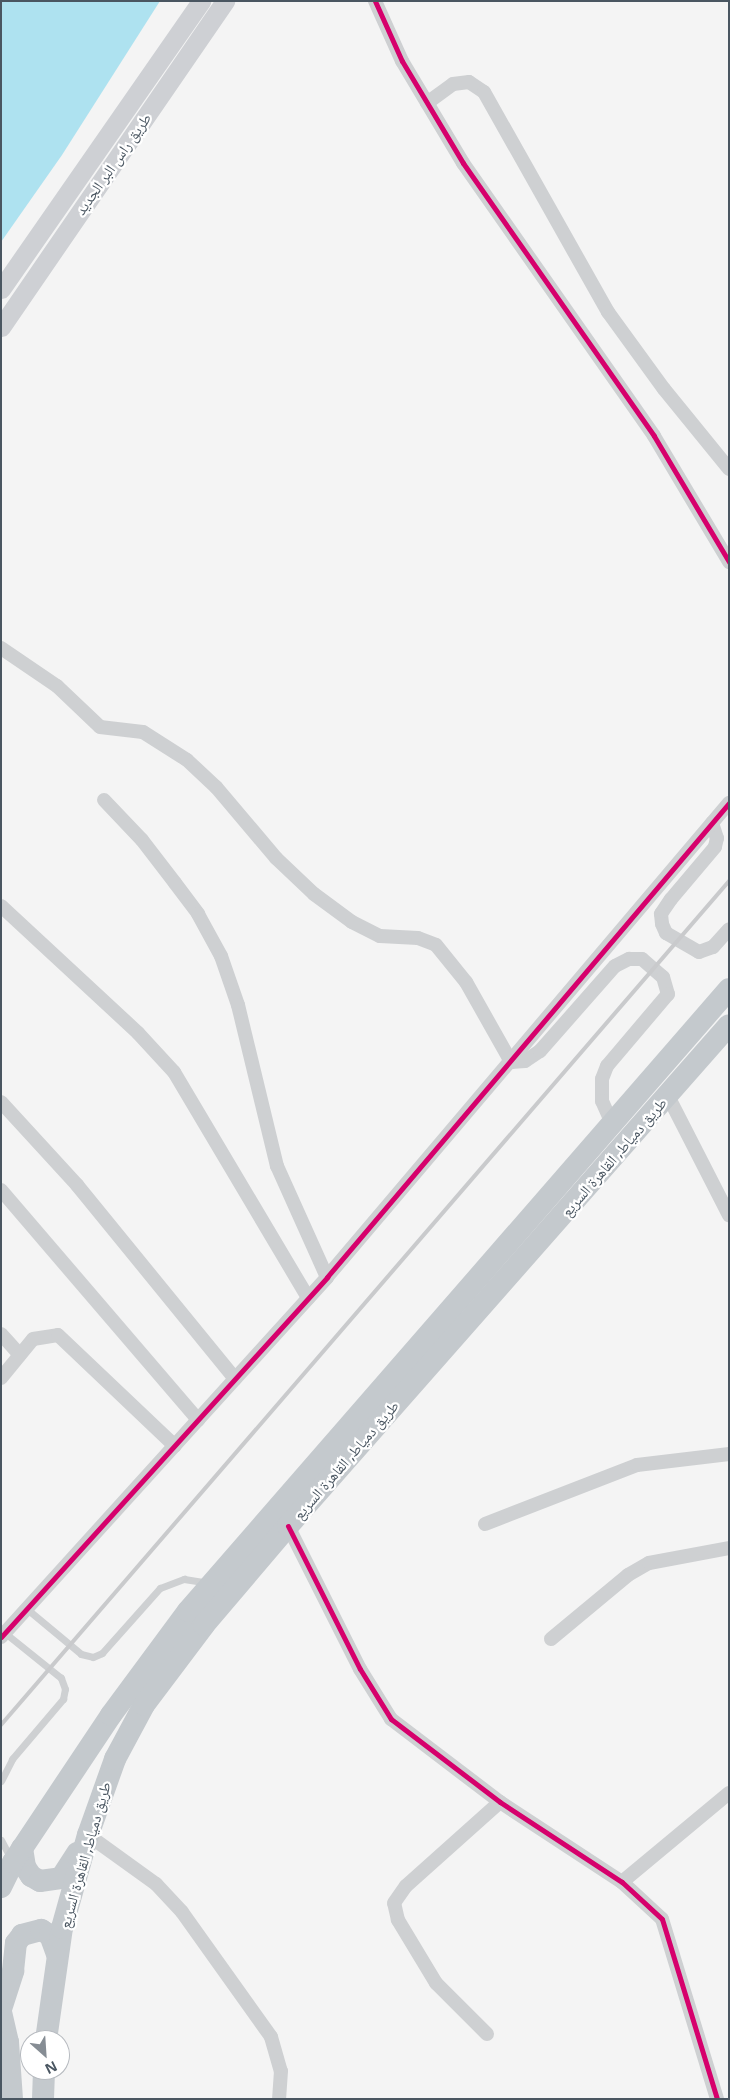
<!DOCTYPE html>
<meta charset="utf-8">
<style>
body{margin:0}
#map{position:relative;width:730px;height:2100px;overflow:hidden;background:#f4f4f4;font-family:"Noto Sans","Noto Naskh Arabic",sans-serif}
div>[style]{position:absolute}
.water>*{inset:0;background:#aee2f0}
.service>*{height:7px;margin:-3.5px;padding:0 3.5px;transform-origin:3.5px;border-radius:3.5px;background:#ced0d2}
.minor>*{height:14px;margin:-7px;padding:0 7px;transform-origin:7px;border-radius:7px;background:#ced0d2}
.secondary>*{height:19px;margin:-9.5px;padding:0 9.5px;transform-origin:9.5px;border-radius:9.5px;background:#ced0d4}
.trunk>*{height:22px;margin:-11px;padding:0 11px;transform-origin:11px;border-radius:11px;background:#c4c9cd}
.rail>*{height:4px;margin:-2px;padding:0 2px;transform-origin:2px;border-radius:2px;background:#c9cacc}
.cycleway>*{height:5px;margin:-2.5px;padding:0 2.5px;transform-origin:2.5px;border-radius:2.5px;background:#d6006c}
span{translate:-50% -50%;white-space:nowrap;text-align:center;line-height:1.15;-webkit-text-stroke:4.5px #fff;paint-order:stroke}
.street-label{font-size:15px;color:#4a5661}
.frame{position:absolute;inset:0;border:2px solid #4a5661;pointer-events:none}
.north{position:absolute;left:20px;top:2030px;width:50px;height:50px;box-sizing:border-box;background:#fff;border:1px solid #b7bbc0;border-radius:50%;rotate:154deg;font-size:14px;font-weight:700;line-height:20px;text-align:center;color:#4a5661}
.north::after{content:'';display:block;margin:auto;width:18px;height:22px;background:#868d94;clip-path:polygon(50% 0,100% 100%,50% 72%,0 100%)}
</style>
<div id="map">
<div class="water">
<div style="clip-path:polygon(1px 1px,160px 1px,62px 155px,1px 242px)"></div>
</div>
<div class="service">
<div style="left:27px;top:1609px;width:70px;rotate:39.8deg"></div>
<div style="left:81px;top:1654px;width:12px;rotate:14deg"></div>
<div style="left:93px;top:1657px;width:10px;rotate:-24deg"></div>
<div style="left:102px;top:1653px;width:87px;rotate:-48.3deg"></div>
<div style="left:160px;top:1588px;width:26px;rotate:-21deg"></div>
<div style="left:184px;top:1579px;width:24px;rotate:9deg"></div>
<div style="left:1px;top:1781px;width:25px;rotate:-63deg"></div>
<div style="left:12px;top:1759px;width:79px;rotate:-49.6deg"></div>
<div style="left:63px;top:1699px;width:10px;rotate:-79deg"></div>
<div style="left:65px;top:1689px;width:12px;rotate:-110deg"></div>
<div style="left:61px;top:1678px;width:72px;rotate:-141.2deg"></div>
<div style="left:1px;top:1840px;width:21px;rotate:62deg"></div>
</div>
<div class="minor">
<div style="left:375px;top:1px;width:66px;rotate:65.8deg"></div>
<div style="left:402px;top:61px;width:119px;rotate:59.1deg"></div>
<div style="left:463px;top:163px;width:333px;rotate:55deg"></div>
<div style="left:654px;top:436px;width:147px;rotate:59.2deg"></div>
<div style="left:427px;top:103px;width:32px;rotate:-36deg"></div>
<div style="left:453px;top:84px;width:16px;rotate:-7deg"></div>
<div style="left:469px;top:82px;width:18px;rotate:34deg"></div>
<div style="left:484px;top:92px;width:253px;rotate:60.6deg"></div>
<div style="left:608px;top:312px;width:95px;rotate:54deg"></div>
<div style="left:664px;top:389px;width:103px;rotate:50.9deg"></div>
<div style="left:1px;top:648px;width:68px;rotate:34.2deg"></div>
<div style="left:57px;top:686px;width:59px;rotate:43.6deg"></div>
<div style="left:100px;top:727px;width:43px;rotate:6.6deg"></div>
<div style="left:143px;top:732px;width:52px;rotate:32.5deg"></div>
<div style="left:187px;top:760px;width:40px;rotate:43deg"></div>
<div style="left:216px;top:787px;width:93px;rotate:49.8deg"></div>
<div style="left:276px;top:858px;width:52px;rotate:43.5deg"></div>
<div style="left:314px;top:894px;width:47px;rotate:36.4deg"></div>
<div style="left:352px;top:922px;width:31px;rotate:27deg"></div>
<div style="left:380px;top:936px;width:38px;rotate:3deg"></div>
<div style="left:418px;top:938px;width:19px;rotate:21deg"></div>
<div style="left:436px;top:945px;width:48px;rotate:51deg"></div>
<div style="left:466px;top:982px;width:92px;rotate:60.6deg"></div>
<div style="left:511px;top:1062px;width:14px;rotate:-4deg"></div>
<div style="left:525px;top:1061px;width:18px;rotate:-34deg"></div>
<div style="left:540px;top:1051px;width:113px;rotate:-48.6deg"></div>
<div style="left:615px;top:966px;width:16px;rotate:-27deg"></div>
<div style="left:629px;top:959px;width:13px"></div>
<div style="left:642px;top:959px;width:28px;rotate:41deg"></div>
<div style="left:663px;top:977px;width:18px;rotate:74deg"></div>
<div style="left:668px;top:994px;width:94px;rotate:130.3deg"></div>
<div style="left:607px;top:1066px;width:14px;rotate:111deg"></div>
<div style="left:602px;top:1079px;width:22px;rotate:90deg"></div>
<div style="left:602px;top:1101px;width:24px;rotate:66deg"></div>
<div style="left:104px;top:800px;width:55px;rotate:46.5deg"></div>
<div style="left:142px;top:840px;width:54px;rotate:52.5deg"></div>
<div style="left:175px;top:883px;width:39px;rotate:53deg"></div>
<div style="left:198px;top:914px;width:48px;rotate:61.3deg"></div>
<div style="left:221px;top:956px;width:52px;rotate:70.9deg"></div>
<div style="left:238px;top:1005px;width:166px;rotate:76.4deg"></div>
<div style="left:277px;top:1166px;width:122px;rotate:65.8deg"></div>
<div style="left:712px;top:823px;width:16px;rotate:72deg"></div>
<div style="left:717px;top:838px;width:9px;rotate:103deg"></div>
<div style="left:715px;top:847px;width:68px;rotate:130.2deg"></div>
<div style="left:671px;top:899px;width:18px;rotate:124deg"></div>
<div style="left:661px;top:914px;width:10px;rotate:84deg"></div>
<div style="left:662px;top:924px;width:10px;rotate:66deg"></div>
<div style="left:666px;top:933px;width:38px;rotate:30deg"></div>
<div style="left:699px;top:952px;width:15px;rotate:-20deg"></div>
<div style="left:713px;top:947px;width:24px;rotate:-48deg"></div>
<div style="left:1px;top:906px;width:187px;rotate:42.8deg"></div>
<div style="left:138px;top:1033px;width:53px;rotate:47.3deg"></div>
<div style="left:174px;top:1072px;width:263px;rotate:59.3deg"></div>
<div style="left:668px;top:1096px;width:134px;rotate:62.9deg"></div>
<div style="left:1px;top:1102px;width:113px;rotate:47.5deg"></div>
<div style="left:77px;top:1185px;width:250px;rotate:50.8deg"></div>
<div style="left:1px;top:1190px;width:303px;rotate:49.4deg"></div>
<div style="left:1px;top:1334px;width:28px;rotate:48deg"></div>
<div style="left:1px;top:1378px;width:50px;rotate:-50.6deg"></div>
<div style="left:33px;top:1339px;width:25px;rotate:-9deg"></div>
<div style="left:58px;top:1335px;width:161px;rotate:43.5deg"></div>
<div style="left:485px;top:1524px;width:163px;rotate:-21.2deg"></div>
<div style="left:637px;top:1465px;width:93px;rotate:-6.8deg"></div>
<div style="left:288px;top:1526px;width:160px;rotate:63.3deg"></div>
<div style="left:360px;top:1669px;width:59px;rotate:58.2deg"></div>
<div style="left:391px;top:1719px;width:137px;rotate:37.3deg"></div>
<div style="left:500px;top:1802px;width:146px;rotate:33.3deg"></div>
<div style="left:622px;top:1882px;width:54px;rotate:42.8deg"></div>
<div style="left:662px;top:1919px;width:188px;rotate:73deg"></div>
<div style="left:1px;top:1637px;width:486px;rotate:-47.8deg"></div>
<div style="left:327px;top:1277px;width:622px;rotate:-49.7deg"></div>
<div style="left:551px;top:1639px;width:100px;rotate:-39.7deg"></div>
<div style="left:628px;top:1575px;width:24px;rotate:-30deg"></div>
<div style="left:649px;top:1563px;width:81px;rotate:-10.6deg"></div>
<div style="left:88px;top:1835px;width:84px;rotate:35.8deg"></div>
<div style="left:156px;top:1884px;width:38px;rotate:47deg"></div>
<div style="left:182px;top:1912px;width:153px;rotate:54.5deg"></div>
<div style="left:271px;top:2037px;width:35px;rotate:74deg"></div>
<div style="left:281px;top:2071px;width:28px;rotate:94deg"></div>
<div style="left:622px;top:1882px;width:139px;rotate:-39.8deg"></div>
<div style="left:487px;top:2034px;width:72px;rotate:-135deg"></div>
<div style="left:436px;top:1983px;width:74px;rotate:-121.1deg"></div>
<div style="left:398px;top:1920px;width:17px;rotate:-103deg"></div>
<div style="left:394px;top:1903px;width:21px;rotate:-55deg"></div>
<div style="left:406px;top:1886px;width:126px;rotate:-41.8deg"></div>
</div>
<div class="secondary">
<div style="left:1px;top:289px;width:351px;rotate:-55.2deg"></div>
<div style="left:1px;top:327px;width:396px;rotate:-55.5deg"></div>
</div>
<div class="trunk">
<div style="left:22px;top:1848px;width:19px;rotate:81deg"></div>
<div style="left:25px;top:1867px;width:11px;rotate:56deg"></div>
<div style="left:31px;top:1876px;width:10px;rotate:29deg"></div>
<div style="left:40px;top:1881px;width:21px;rotate:-8deg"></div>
<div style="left:61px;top:1878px;width:30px;rotate:-57deg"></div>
<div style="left:1px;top:1887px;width:28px;rotate:-64deg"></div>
<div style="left:13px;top:1862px;width:177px;rotate:-56.3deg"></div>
<div style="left:111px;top:1715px;width:129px;rotate:-53.5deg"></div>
<div style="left:188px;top:1611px;width:824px;rotate:-48.98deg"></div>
<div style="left:1px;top:2009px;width:40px;rotate:-72deg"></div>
<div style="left:13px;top:1971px;width:28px;rotate:-84deg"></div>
<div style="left:16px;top:1943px;width:10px;rotate:-53deg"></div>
<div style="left:22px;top:1935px;width:20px;rotate:-15deg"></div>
<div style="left:41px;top:1930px;width:10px;rotate:29deg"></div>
<div style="left:50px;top:1935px;width:20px;rotate:70deg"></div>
<div style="left:1px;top:2012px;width:31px;rotate:77deg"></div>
<div style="left:8px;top:2042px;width:57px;rotate:86deg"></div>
<div style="left:46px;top:2040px;width:113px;rotate:-81.9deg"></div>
<div style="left:62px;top:1928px;width:97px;rotate:-74.4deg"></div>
<div style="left:88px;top:1835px;width:81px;rotate:-70.4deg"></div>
<div style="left:115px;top:1759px;width:61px;rotate:-61.8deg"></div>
<div style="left:144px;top:1705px;width:100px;rotate:-53.1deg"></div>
<div style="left:204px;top:1625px;width:130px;rotate:-49.7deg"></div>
<div style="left:288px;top:1526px;width:667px;rotate:-48.64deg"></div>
<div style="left:43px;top:2099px;width:29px;rotate:-88deg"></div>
</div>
<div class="rail">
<div style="left:1px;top:1725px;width:1115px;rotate:-49.22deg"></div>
</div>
<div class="cycleway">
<div style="left:375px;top:1px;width:66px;rotate:65.8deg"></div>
<div style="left:402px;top:61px;width:119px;rotate:59.1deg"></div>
<div style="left:463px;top:163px;width:333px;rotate:55deg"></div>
<div style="left:654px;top:436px;width:147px;rotate:59.2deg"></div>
<div style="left:288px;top:1526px;width:160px;rotate:63.3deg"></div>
<div style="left:360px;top:1669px;width:59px;rotate:58.2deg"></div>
<div style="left:391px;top:1719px;width:137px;rotate:37.3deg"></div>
<div style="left:500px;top:1802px;width:146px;rotate:33.3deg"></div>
<div style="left:622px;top:1882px;width:54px;rotate:42.8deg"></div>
<div style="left:662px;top:1919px;width:188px;rotate:73deg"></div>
<div style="left:1px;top:1637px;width:486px;rotate:-47.8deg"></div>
<div style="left:327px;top:1277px;width:622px;rotate:-49.7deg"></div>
</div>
<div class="street-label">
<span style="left:113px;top:164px;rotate:-55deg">طريق راس البر الجديد</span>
<span style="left:614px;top:1157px;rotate:-49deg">طريق دمياط, القاهرة السريع</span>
<span style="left:346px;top:1460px;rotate:-49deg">طريق دمياط, القاهرة السريع</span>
<span style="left:85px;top:1855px;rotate:-74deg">طريق دمياط, القاهرة السريع</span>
</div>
<div class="frame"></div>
<div class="north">N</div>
</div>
